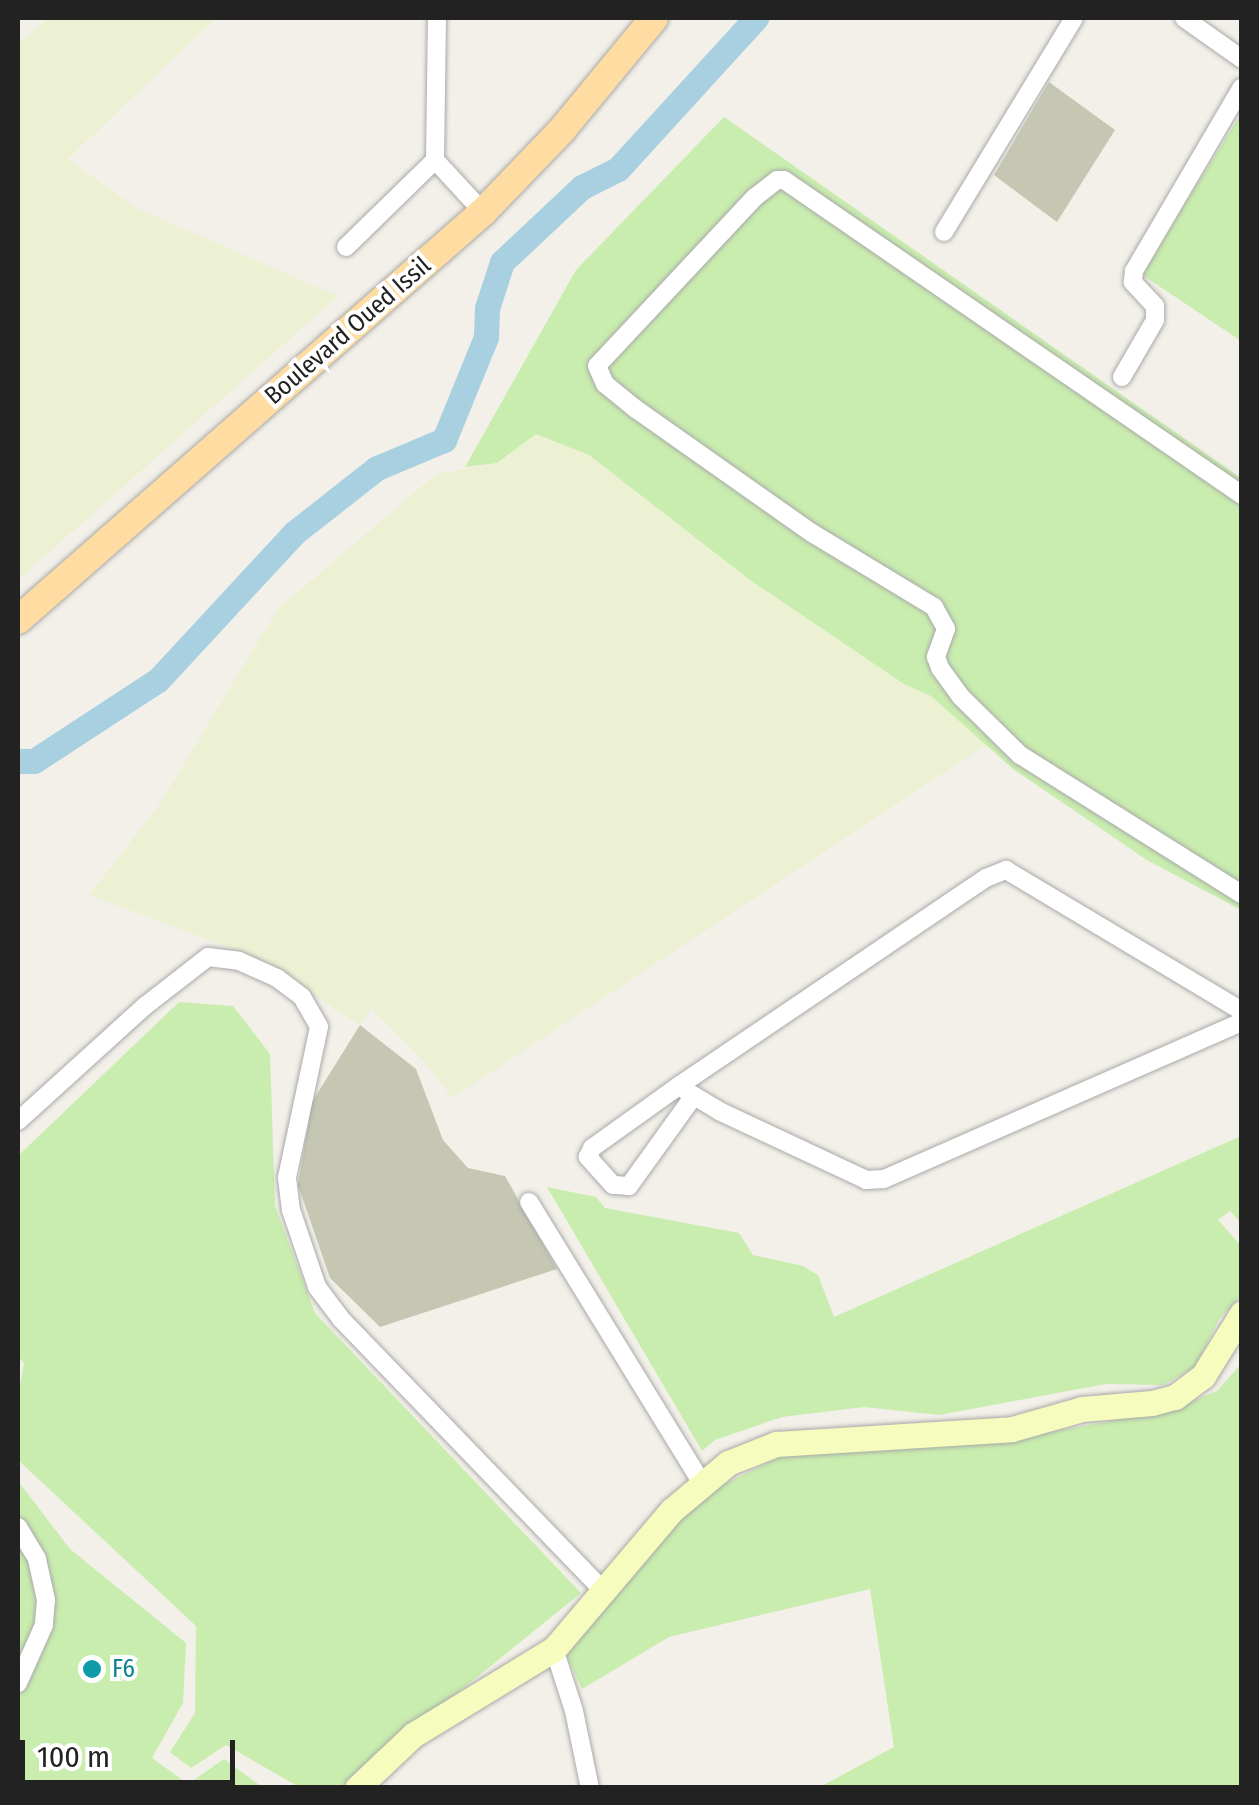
<!DOCTYPE html>
<style>
body{margin:0}
#map{position:relative;width:1259px;height:1805px;overflow:hidden;background:#f2f0e8;font-family:"Fira Sans Condensed",sans-serif}
div>[style]{position:absolute}
.construction>*{inset:0;background:#c6c7b3}
.farmland>*{inset:0;background:#edf1d4}
.grass>*{inset:0;background:#c9edae}
.river>*{height:25px;margin:-12.5px;padding:0 12.5px;transform-origin:12.5px;border-radius:12.5px;background:#a8d0e1}
.roads{filter:drop-shadow(0 0 2px #a9a9a9) drop-shadow(0 0 2px #a9a9a9)}
.street>*{height:18px;margin:-9px;padding:0 9px;transform-origin:9px;border-radius:9px;background:#fff}
.secondary>*{height:25px;margin:-12.5px;padding:0 12.5px;transform-origin:12.5px;border-radius:12.5px;background:#f5fcbd}
.primary>*{height:28px;margin:-14px;padding:0 14px;transform-origin:14px;border-radius:14px;background:#ffdca1}
.dots>*{width:28px;height:28px;translate:-50% -50%;box-sizing:border-box;border:5px solid #fff;border-radius:50%}
span{translate:-50% -50%;white-space:nowrap;text-align:center;line-height:1.15;-webkit-text-stroke:8px #fff;paint-order:stroke}
.street-label{font-size:25px;color:#222}
.culture-label{font-size:25px;color:#0d838f}
.left{translate:0 -50%;text-align:left}
.frame{position:absolute;inset:0;border:20px solid #222;pointer-events:none}
.scale{position:absolute;left:20px;top:1740px;width:215px;height:45px;box-sizing:border-box;border:5px solid #222;border-top:0;padding-left:12px;font-size:30px;line-height:35px;white-space:nowrap;color:#222;-webkit-text-stroke:8px #fff;paint-order:stroke}
</style>
<div id="map">
<div class="construction">
<div style="clip-path:polygon(1049px 82px,1115px 130px,1057px 222px,994px 175px)"></div>
<div style="clip-path:polygon(360px 1025px,416px 1069px,443px 1140px,468px 1168px,505px 1176px,557px 1269px,380px 1327px,330px 1278px,298px 1185px,312px 1102px)"></div>
</div>
<div class="farmland">
<div style="clip-path:polygon(49px 18px,216px 18px,68px 159px,136px 208px,338px 296px,18px 580px,18px 43px)"></div>
<div style="clip-path:polygon(536px 433px,589px 455px,750px 580px,904px 684px,931px 696px,989px 743px,452px 1098px,429px 1067px,371px 1008px,360px 1025px,252px 956px,89px 895px,159px 805px,278px 609px,436px 474px,497px 463px)"></div>
</div>
<div class="grass">
<div style="clip-path:polygon(1241px 114px,1241px 341px,1141px 274px)"></div>
<div style="clip-path:polygon(724px 117px,1241px 478px,1241px 910px,1147px 860px,1013px 769px,931px 696px,904px 684px,750px 580px,589px 455px,536px 434px,497px 463px,465px 467px,576px 270px)"></div>
<div style="clip-path:polygon(179px 1002px,233px 1006px,270px 1054px,275px 1206px,315px 1313px,581px 1593px,341px 1787px,299px 1787px,226px 1745px,191px 1768px,170px 1752px,195px 1713px,196px 1626px,18px 1460px,18px 1396px,24px 1363px,18px 1356px,18px 1156px)"></div>
<div style="clip-path:polygon(1241px 1136px,1241px 1223px,1230px 1211px,1218px 1220px,1241px 1246px,1241px 1296px,1219px 1319px,1196px 1366px,1163px 1385px,1106px 1384px,939px 1415px,864px 1407px,782px 1417px,715px 1440px,702px 1451px,547px 1187px,596px 1197px,605px 1208px,739px 1233px,753px 1255px,803px 1266px,818px 1275px,834px 1317px)"></div>
<div style="clip-path:polygon(1241px 1364px,1241px 1787px,820px 1787px,894px 1747px,870px 1589px,669px 1637px,582px 1689px,564px 1650px,705px 1493px,801px 1447px,1001px 1441px,1171px 1410px,1217px 1391px)"></div>
<div style="clip-path:polygon(18px 1481px,70px 1549px,186px 1643px,183px 1703px,152px 1758px,188px 1784px,224px 1759px,262px 1787px,18px 1787px)"></div>
</div>
<div class="river">
<div style="left:18px;top:761px;width:16px"></div>
<div style="left:34px;top:761px;width:148px;rotate:-33.2deg"></div>
<div style="left:158px;top:680px;width:200px;rotate:-47.2deg"></div>
<div style="left:294px;top:533px;width:105px;rotate:-38.1deg"></div>
<div style="left:377px;top:468px;width:73px;rotate:-22.7deg"></div>
<div style="left:444px;top:440px;width:111px;rotate:-67.8deg"></div>
<div style="left:486px;top:337px;width:29px;rotate:-88deg"></div>
<div style="left:487px;top:308px;width:48px;rotate:-71.9deg"></div>
<div style="left:502px;top:262px;width:110px;rotate:-43.2deg"></div>
<div style="left:582px;top:187px;width:40px;rotate:-26.6deg"></div>
<div style="left:618px;top:169px;width:205px;rotate:-47.6deg"></div>
</div>
<div class="roads">
<div class="street">
<div style="left:1184px;top:18px;width:71px;rotate:35.3deg"></div>
<div style="left:435px;top:160px;width:71px;rotate:47.3deg"></div>
<div style="left:944px;top:232px;width:250px;rotate:-58.7deg"></div>
<div style="left:346px;top:247px;width:124px;rotate:-44.3deg"></div>
<div style="left:435px;top:160px;width:142px;rotate:-89.2deg"></div>
<div style="left:1122px;top:377px;width:66px;rotate:-59.9deg"></div>
<div style="left:1155px;top:320px;width:14px;rotate:-90deg"></div>
<div style="left:1155px;top:306px;width:33px;rotate:-133deg"></div>
<div style="left:1133px;top:282px;width:11px;rotate:-85deg"></div>
<div style="left:1134px;top:271px;width:213px;rotate:-59.6deg"></div>
<div style="left:1242px;top:495px;width:556px;rotate:-145.48deg"></div>
<div style="left:784px;top:180px;width:7px;rotate:180deg"></div>
<div style="left:777px;top:180px;width:28px;rotate:142deg"></div>
<div style="left:755px;top:197px;width:231px;rotate:133.1deg"></div>
<div style="left:597px;top:366px;width:20px;rotate:66deg"></div>
<div style="left:605px;top:384px;width:40px;rotate:39deg"></div>
<div style="left:636px;top:409px;width:215px;rotate:35.2deg"></div>
<div style="left:812px;top:533px;width:143px;rotate:31.2deg"></div>
<div style="left:934px;top:607px;width:25px;rotate:61deg"></div>
<div style="left:946px;top:629px;width:30px;rotate:110deg"></div>
<div style="left:936px;top:657px;width:12px;rotate:70deg"></div>
<div style="left:940px;top:668px;width:36px;rotate:54deg"></div>
<div style="left:961px;top:697px;width:83px;rotate:44.5deg"></div>
<div style="left:1020px;top:755px;width:262px;rotate:32.1deg"></div>
<div style="left:686px;top:1091px;width:39px;rotate:31deg"></div>
<div style="left:719px;top:1111px;width:162px;rotate:25.1deg"></div>
<div style="left:866px;top:1180px;width:18px;rotate:-3deg"></div>
<div style="left:884px;top:1179px;width:391px;rotate:-23.7deg"></div>
<div style="left:693px;top:1097px;width:110px;rotate:125.7deg"></div>
<div style="left:629px;top:1186px;width:16px;rotate:-176deg"></div>
<div style="left:613px;top:1185px;width:38px;rotate:-132deg"></div>
<div style="left:588px;top:1157px;width:10px;rotate:-66deg"></div>
<div style="left:592px;top:1148px;width:108px;rotate:-35.6deg"></div>
<div style="left:680px;top:1085px;width:369px;rotate:-34.1deg"></div>
<div style="left:986px;top:878px;width:22px;rotate:-22deg"></div>
<div style="left:1006px;top:870px;width:275px;rotate:30.9deg"></div>
<div style="left:18px;top:1121px;width:171px;rotate:-42.2deg"></div>
<div style="left:145px;top:1006px;width:80px;rotate:-37.9deg"></div>
<div style="left:208px;top:957px;width:31px;rotate:7deg"></div>
<div style="left:239px;top:961px;width:42px;rotate:24.1deg"></div>
<div style="left:277px;top:978px;width:31px;rotate:37deg"></div>
<div style="left:302px;top:997px;width:34px;rotate:60deg"></div>
<div style="left:319px;top:1027px;width:154px;rotate:102deg"></div>
<div style="left:287px;top:1178px;width:32px;rotate:83deg"></div>
<div style="left:291px;top:1210px;width:81px;rotate:71.3deg"></div>
<div style="left:317px;top:1287px;width:40px;rotate:53deg"></div>
<div style="left:341px;top:1319px;width:377px;rotate:46deg"></div>
<div style="left:529px;top:1202px;width:330px;rotate:58.4deg"></div>
<div style="left:18px;top:1527px;width:37px;rotate:59deg"></div>
<div style="left:37px;top:1559px;width:42px;rotate:77.6deg"></div>
<div style="left:46px;top:1600px;width:25px;rotate:95deg"></div>
<div style="left:44px;top:1625px;width:64px;rotate:114.1deg"></div>
<div style="left:554px;top:1649px;width:65px;rotate:72.1deg"></div>
<div style="left:574px;top:1711px;width:79px;rotate:78.3deg"></div>
</div>
<div class="secondary">
<div style="left:357px;top:1788px;width:77px;rotate:-43.4deg"></div>
<div style="left:413px;top:1735px;width:165px;rotate:-31.4deg"></div>
<div style="left:554px;top:1649px;width:182px;rotate:-49.7deg"></div>
<div style="left:672px;top:1510px;width:73px;rotate:-40deg"></div>
<div style="left:728px;top:1463px;width:52px;rotate:-21.6deg"></div>
<div style="left:776px;top:1444px;width:236px;rotate:-3.6deg"></div>
<div style="left:1012px;top:1429px;width:73px;rotate:-15.9deg"></div>
<div style="left:1082px;top:1409px;width:70px;rotate:-4.9deg"></div>
<div style="left:1152px;top:1403px;width:24px;rotate:-15deg"></div>
<div style="left:1175px;top:1397px;width:35px;rotate:-37deg"></div>
<div style="left:1203px;top:1376px;width:74px;rotate:-58.2deg"></div>
</div>
<div class="primary">
<div style="left:18px;top:620px;width:619px;rotate:-41.26deg"></div>
<div style="left:483px;top:212px;width:112px;rotate:-46.1deg"></div>
<div style="left:561px;top:131px;width:146px;rotate:-50.5deg"></div>
</div>
</div>
<div class="dots">
<div style="left:92px;top:1669px;background:#0f9aa8"></div>
</div>
<div class="street-label">
<span style="left:348px;top:331px;rotate:-41deg">Boulevard Oued Issil</span>
</div>
<div class="culture-label">
<span class="left" style="left:112px;top:1669px">F6</span>
</div>
<div class="frame"></div>
<div class="scale">100 m</div>
</div>
